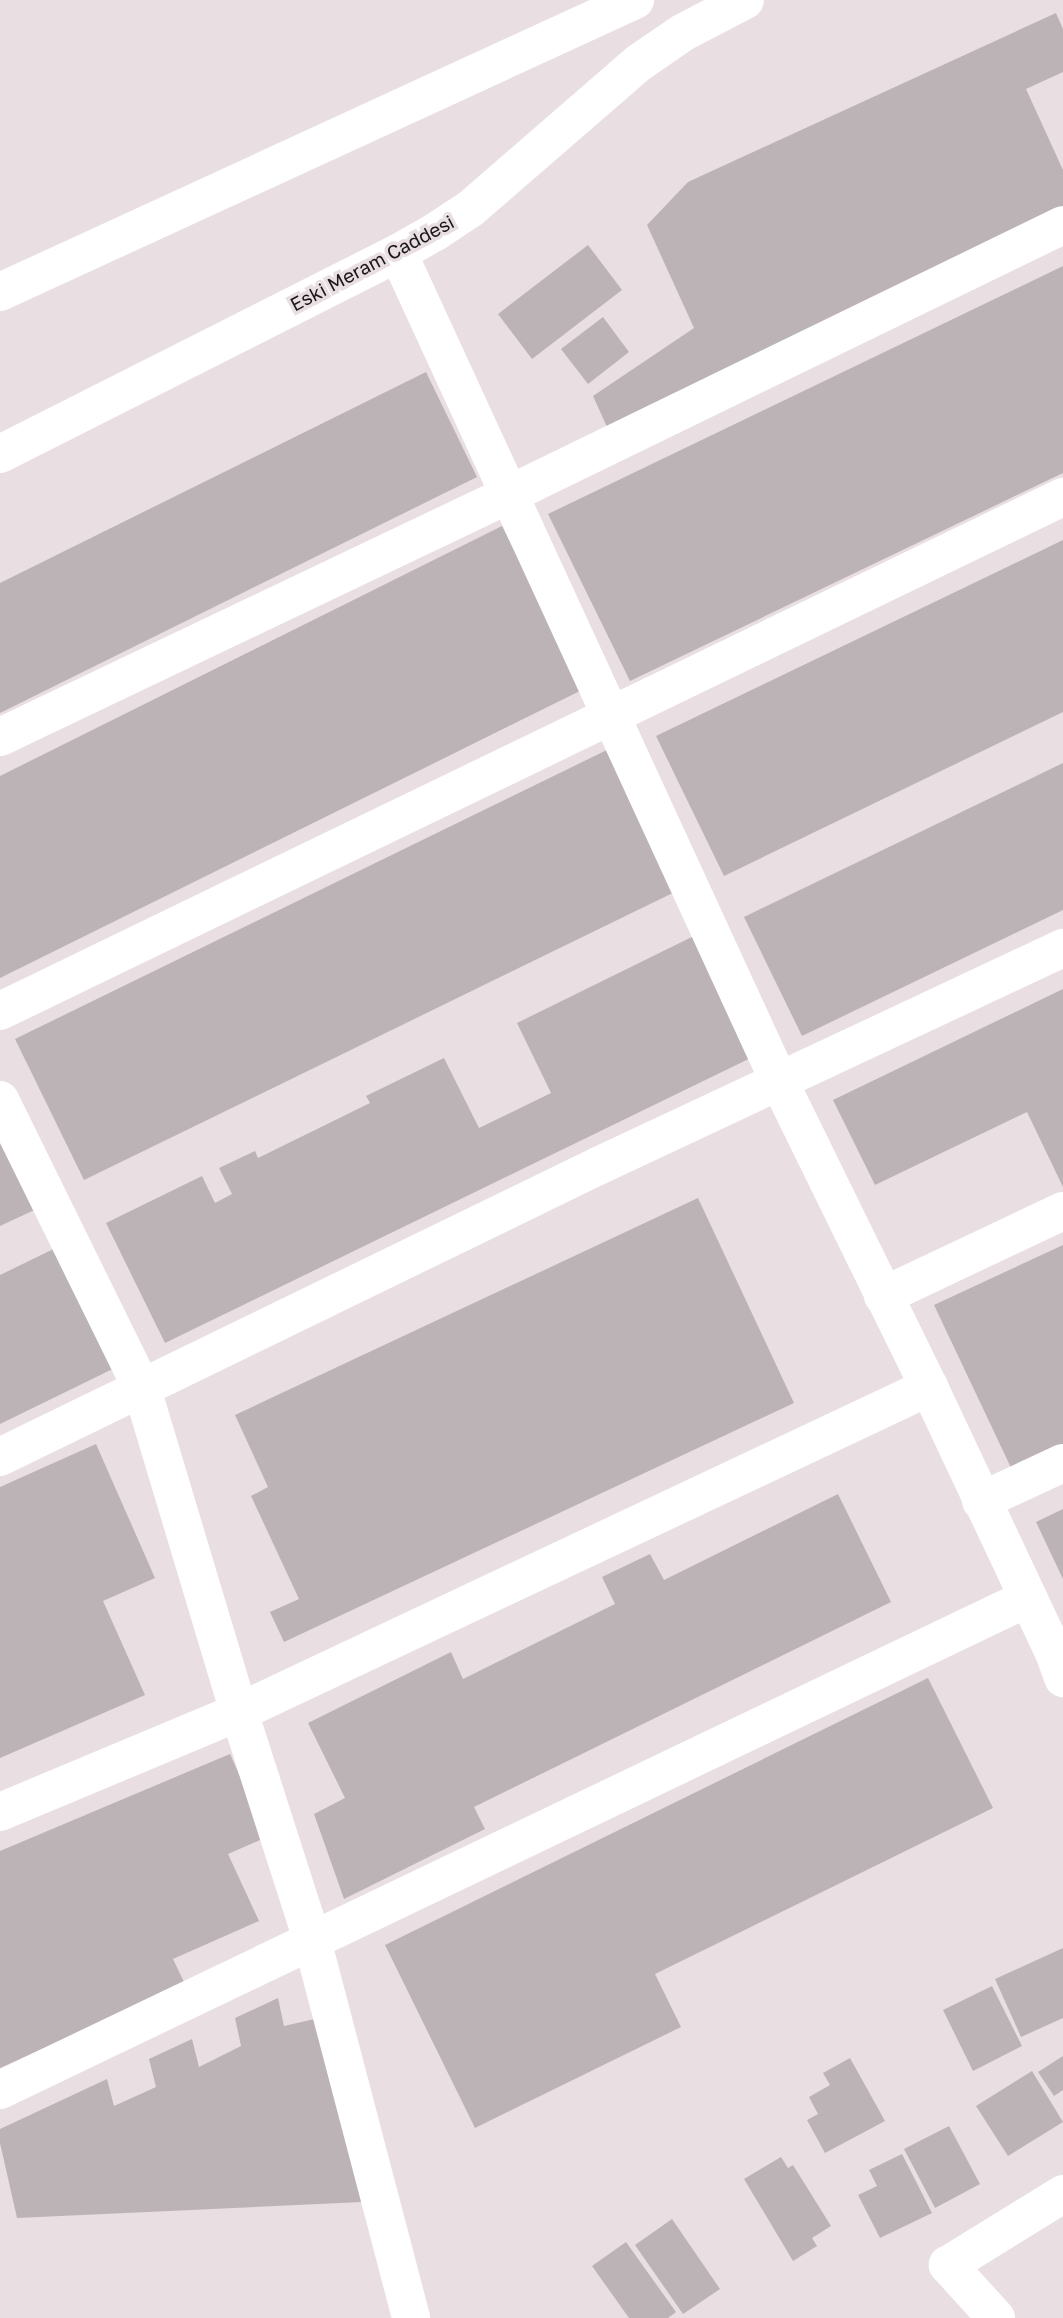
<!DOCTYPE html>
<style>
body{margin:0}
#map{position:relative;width:1063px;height:2318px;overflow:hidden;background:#e9dfe2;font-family:"Golos Text",sans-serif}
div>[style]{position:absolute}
.building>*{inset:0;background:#bcb3b6}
.minor>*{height:38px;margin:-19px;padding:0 19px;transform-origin:19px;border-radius:19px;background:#fff}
span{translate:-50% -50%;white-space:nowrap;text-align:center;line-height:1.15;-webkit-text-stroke:7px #e9dfe2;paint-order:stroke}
.street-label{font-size:19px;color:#1a1718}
</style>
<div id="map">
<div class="building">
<div style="clip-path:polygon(1056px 13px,1063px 29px,1063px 72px,1026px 89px,1063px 170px,1063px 217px,607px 427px,593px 396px,694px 328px,647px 225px,688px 182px)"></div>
<div style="clip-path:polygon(588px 245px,622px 290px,532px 359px,498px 314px)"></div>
<div style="clip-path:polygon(1063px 266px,1063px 473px,630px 681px,548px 514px)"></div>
<div style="clip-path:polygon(603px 317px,629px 352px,588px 384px,561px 349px)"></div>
<div style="clip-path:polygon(426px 372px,477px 477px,0 713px,0 583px)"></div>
<div style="clip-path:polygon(502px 526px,584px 689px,0 978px,0 776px)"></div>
<div style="clip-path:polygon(1063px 540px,1063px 712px,724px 876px,656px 736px)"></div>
<div style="clip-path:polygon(613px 747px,683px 888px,84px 1180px,15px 1039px)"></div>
<div style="clip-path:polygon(1063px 763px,1063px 910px,802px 1036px,744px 917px)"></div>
<div style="clip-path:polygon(704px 931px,763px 1052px,165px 1343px,106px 1223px,202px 1176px,215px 1203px,232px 1194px,219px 1168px,255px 1151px,258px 1158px,370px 1103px,366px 1096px,444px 1058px,479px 1128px,551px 1093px,517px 1023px)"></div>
<div style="clip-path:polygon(1063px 989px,1063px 1187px,1027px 1112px,875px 1185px,833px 1100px)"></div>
<div style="clip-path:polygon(0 1118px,43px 1206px,0 1226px)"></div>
<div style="clip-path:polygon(698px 1198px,794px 1403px,284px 1642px,270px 1612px,299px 1599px,251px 1496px,268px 1487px,235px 1415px)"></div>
<div style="clip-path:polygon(68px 1242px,127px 1362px,0 1424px,0 1275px)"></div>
<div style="clip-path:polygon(1063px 1245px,1063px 1451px,1014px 1474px,934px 1305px)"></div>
<div style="clip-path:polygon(96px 1444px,155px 1578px,103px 1601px,145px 1695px,0 1758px,0 1487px)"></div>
<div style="clip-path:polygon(838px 1494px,891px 1602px,474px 1807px,485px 1829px,344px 1899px,314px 1814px,345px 1798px,308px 1723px,451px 1652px,463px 1679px,615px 1604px,602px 1577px,650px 1554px,664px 1580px)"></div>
<div style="clip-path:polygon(1063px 1509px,1063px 1579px,1036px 1522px)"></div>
<div style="clip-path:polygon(928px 1678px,993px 1808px,655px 1974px,681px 2027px,475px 2128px,385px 1945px)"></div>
<div style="clip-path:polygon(230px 1754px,267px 1837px,228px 1854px,259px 1921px,173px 1959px,185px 1984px,0 2068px,0 1851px)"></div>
<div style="clip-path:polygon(1063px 1948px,1063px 2018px,1021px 2037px,995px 1979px)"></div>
<div style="clip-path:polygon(992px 1986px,1022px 2046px,973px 2071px,943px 2010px)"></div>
<div style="clip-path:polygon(278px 1998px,284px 2026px,319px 2018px,362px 2202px,17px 2218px,0 2143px,0 2129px,107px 2079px,114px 2106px,156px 2087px,149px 2059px,192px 2039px,199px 2067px,241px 2046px,235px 2018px)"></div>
<div style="clip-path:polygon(1063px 2056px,1063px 2090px,1054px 2096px,1038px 2072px)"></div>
<div style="clip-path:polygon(850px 2058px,885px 2121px,825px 2153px,807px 2120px,818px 2114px,809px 2097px,830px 2085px,823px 2073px)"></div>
<div style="clip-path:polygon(1032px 2071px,1063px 2122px,1008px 2156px,976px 2106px)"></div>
<div style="clip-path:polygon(949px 2126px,980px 2184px,935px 2208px,904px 2149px)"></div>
<div style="clip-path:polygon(902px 2154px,932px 2213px,880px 2238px,858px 2195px,877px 2186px,869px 2170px)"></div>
<div style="clip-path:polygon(781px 2157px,788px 2168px,793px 2165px,831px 2226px,812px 2238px,817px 2246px,793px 2261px,744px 2179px)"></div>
<div style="clip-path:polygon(672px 2219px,720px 2289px,683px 2314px,635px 2245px)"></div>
<div style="clip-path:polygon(626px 2242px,676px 2312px,668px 2318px,629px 2318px,592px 2266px)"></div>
</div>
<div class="minor">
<div style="left:398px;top:253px;width:911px;rotate:65.29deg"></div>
<div style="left:779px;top:1081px;width:341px;rotate:63.9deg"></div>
<div style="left:929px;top:1387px;width:291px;rotate:64.8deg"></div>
<div style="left:1053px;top:1650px;width:30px;rotate:70deg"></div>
<div style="left:0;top:292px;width:699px;rotate:-24.69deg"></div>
<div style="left:0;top:454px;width:446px;rotate:-26.8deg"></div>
<div style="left:398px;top:253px;width:43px;rotate:-29.6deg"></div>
<div style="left:435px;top:232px;width:42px;rotate:-33.3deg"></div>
<div style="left:470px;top:209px;width:225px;rotate:-40.9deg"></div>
<div style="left:640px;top:62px;width:51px;rotate:-34.6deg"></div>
<div style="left:682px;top:33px;width:71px;rotate:-27.6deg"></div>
<div style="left:0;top:737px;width:563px;rotate:-25.47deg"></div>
<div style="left:508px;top:495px;width:617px;rotate:-25.94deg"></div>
<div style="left:0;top:1011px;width:1181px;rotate:-25.81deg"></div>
<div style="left:0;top:1100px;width:322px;rotate:63.8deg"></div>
<div style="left:142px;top:1389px;width:337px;rotate:73.3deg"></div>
<div style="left:239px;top:1712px;width:239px;rotate:72.2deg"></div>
<div style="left:312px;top:1940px;width:391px;rotate:75.3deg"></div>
<div style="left:883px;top:1296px;width:199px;rotate:-25.3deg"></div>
<div style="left:0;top:1457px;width:665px;rotate:-25.95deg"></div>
<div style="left:598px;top:1166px;width:514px;rotate:-25.12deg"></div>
<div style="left:981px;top:1501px;width:90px;rotate:-24.9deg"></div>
<div style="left:0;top:1812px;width:259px;rotate:-22.7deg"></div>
<div style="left:239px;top:1712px;width:763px;rotate:-25.22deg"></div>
<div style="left:0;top:2090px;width:1140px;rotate:-25.58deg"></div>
<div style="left:996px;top:2318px;width:72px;rotate:-132.2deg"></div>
<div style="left:948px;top:2265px;width:135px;rotate:-31.7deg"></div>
</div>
<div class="street-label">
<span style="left:372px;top:263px;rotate:-28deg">Eski Meram Caddesi</span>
</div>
</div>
